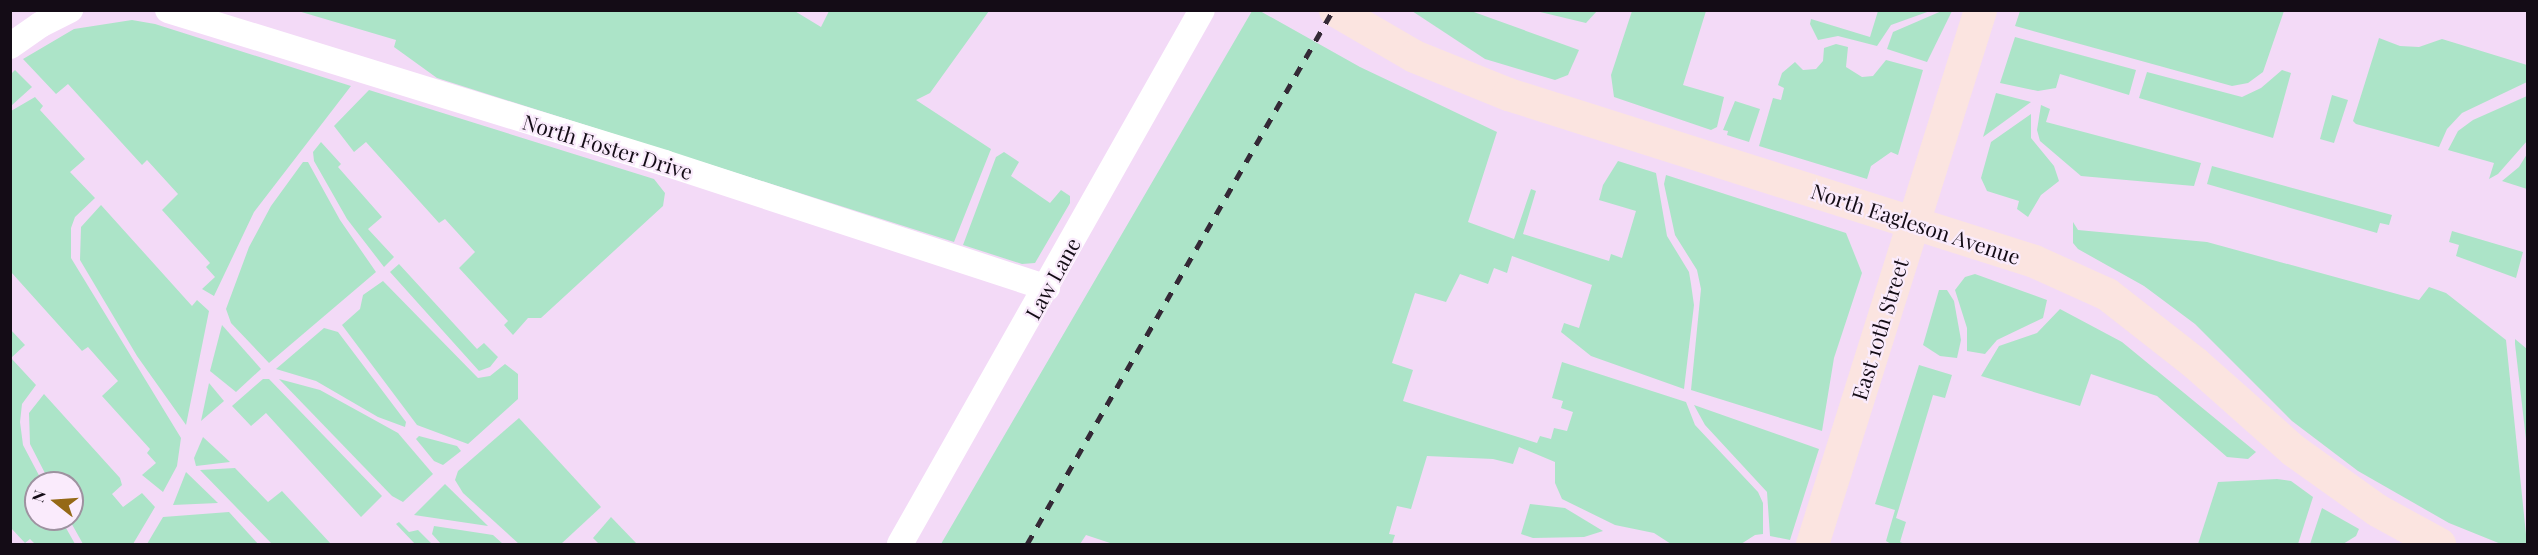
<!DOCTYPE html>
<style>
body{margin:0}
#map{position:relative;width:2538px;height:555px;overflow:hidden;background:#f3daf7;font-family:"Playfair Display",serif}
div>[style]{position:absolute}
.green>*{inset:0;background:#ace4c8}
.street>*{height:26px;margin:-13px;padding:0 13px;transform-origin:13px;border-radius:13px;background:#fff}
.secondary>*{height:33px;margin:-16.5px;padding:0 16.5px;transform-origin:16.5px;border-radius:16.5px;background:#fbe4e0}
.rail>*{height:4.5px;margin-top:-2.25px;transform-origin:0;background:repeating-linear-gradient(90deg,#342936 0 10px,transparent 0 20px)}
span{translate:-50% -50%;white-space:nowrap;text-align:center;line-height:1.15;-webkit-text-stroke:4.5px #faebfc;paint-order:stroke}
.street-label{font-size:21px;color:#140c16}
.frame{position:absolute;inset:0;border:12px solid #140c16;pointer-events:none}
.north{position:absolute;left:24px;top:471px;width:60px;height:60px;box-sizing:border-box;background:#faebfc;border:2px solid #9e92a0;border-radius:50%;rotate:287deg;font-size:16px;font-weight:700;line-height:24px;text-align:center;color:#140c16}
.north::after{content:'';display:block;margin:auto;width:21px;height:27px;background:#956916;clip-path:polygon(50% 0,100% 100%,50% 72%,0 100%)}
</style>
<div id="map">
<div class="green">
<div style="clip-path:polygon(793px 10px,821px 27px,829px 11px,989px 11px,930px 93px,916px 100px,991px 149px,954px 242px,437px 78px,394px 47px,396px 40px,298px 11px)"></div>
<div style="clip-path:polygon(1944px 10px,1952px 11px,1927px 62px,1887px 49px,1893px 32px)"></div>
<div style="clip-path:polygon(1252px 11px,1260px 11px,1360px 67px,1497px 132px,1468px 222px,1514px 239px,1531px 189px,1536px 191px,1523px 234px,1609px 261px,1611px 254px,1622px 258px,1636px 211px,1599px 200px,1603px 185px,1618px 161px,1656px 173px,1667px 236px,1689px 272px,1691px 284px,1694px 305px,1684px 389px,1591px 356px,1561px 332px,1564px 323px,1579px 328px,1592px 285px,1512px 256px,1507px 273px,1494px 268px,1488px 284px,1460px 274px,1446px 302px,1415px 293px,1392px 363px,1413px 370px,1403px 401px,1537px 443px,1540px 436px,1551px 439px,1554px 428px,1567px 431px,1573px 412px,1561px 408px,1563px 401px,1552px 398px,1562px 362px,1686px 402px,1695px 425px,1758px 492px,1763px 503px,1763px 534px,1755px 535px,1741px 544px,1671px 544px,1654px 533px,1615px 525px,1562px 499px,1555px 483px,1555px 462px,1519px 447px,1513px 464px,1493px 459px,1427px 456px,1411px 509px,1397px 506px,1389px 534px,1395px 535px,1392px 544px,1113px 544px,1086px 535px,1080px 544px,941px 544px)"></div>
<div style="clip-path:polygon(1412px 11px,1471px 11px,1579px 50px,1568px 75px,1555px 80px,1485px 59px)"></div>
<div style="clip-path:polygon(1536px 11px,1597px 10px,1597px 11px,1586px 23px)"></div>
<div style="clip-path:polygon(1632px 11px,1706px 11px,1683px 85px,1724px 97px,1717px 127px,1711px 130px,1614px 97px,1611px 75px)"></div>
<div style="clip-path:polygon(1878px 11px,1930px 11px,1891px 25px,1877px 46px,1838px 36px,1818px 40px,1810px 24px,1811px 19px,1870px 37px)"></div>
<div style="clip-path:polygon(2020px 11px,2020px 10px,2284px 11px,2263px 72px,2248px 83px,2232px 86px,2015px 26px)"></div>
<div style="clip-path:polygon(132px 20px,155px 24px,351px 86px,254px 212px,214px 296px,202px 289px,215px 277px,206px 267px,210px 263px,162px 210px,178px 194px,147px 160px,142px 165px,68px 84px,56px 94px,23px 59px,74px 29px)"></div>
<div style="clip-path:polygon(2015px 37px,2136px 70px,2129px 95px,2060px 74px,2056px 88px,2038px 91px,2000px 83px)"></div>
<div style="clip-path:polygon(2379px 38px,2400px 46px,2419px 47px,2442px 39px,2527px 65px,2527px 82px,2462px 113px,2447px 129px,2439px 147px,2356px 124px,2353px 121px)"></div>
<div style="clip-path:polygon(1836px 44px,1848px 47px,1846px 67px,1862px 77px,1873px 76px,1886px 60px,1923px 70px,1898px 155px,1891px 152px,1871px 166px,1867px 179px,1759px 146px,1773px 98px,1781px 100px,1784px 88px,1778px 85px,1782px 73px,1795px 62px,1803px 70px,1816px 69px,1823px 61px,1824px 48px)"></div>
<div style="clip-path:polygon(15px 70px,32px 87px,11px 106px,11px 74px)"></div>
<div style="clip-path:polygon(2282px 70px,2291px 73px,2273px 138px,2139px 98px,2147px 72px,2242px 97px,2261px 88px)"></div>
<div style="clip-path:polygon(369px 90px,654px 179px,665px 193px,663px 206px,541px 318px,528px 318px,513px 335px,504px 325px,508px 321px,459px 268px,475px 252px,445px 219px,439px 223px,366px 142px,354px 152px,334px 126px)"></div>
<div style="clip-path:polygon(1996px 93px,2031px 102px,1983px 137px)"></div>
<div style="clip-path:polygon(2332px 95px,2348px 100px,2334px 143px,2320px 139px)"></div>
<div style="clip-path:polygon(2527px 96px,2527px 141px,2498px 174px,2489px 179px,2494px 163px,2448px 150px,2458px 131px,2473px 120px)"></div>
<div style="clip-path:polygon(35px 97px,43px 106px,40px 110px,85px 159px,70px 172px,95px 198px,75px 217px,71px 228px,71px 258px,181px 438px,177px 466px,163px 492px,142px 475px,156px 463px,147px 453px,150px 449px,102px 396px,118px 381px,88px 347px,82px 351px,11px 272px,11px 111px)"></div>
<div style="clip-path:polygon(1735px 101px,1760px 109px,1749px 142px,1727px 135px,1728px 131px,1723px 130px)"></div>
<div style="clip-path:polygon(2041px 105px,2050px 109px,2046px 122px,2201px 163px,2194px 186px,2081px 176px,2040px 141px,2037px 130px)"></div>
<div style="clip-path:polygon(2031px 114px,2031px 138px,2054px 166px,2059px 181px,2041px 195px,2028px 217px,2017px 209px,2019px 201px,1987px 191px,1981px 178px,1991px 142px)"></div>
<div style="clip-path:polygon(321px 142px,341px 164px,338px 167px,382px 217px,368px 229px,394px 257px,384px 267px,347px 219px,314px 161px,313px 152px)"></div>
<div style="clip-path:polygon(1004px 152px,1019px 162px,1011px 176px,1050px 203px,1061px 190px,1070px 196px,1070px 203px,1035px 263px,1022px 264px,963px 245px,996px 157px)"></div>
<div style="clip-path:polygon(2527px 154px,2527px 189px,2502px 181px,2519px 167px)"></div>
<div style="clip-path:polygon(303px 162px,308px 162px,340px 220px,376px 272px,269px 363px,231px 323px,226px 309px,249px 247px,271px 206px)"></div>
<div style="clip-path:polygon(2212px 166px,2392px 215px,2389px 225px,2380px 223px,2377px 233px,2207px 184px)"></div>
<div style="clip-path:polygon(1666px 175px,1846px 233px,1862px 273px,1834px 358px,1822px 431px,1691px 390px,1701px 289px,1697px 270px,1675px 235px,1664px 184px)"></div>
<div style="clip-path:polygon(101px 205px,192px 306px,197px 300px,209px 311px,186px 425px,137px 356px,80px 260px,81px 227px)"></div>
<div style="clip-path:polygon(2073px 222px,2078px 230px,2207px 242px,2419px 300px,2429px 287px,2446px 293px,2506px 340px,2527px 544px,2501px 544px,2449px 523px,2358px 471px,2292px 421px,2195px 324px,2144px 286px,2078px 249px,2073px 243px)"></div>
<div style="clip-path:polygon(2452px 231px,2523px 252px,2516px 278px,2456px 256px,2459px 245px,2449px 242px)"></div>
<div style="clip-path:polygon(399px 264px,477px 349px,484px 343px,498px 357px,490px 367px,479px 371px,390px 272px)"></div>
<div style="clip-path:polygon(1975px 274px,2047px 300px,2043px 318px,1997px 340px,1985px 354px,1967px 351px,1967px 328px,1955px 290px,1965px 277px)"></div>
<div style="clip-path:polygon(383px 281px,478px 378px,490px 376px,505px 364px,518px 374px,518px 399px,468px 444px,417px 425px,342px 325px,360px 309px,363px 295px)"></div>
<div style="clip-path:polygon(1939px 290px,1947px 290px,1954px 301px,1961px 340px,1957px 358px,1940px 356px,1923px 345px)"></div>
<div style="clip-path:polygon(2060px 309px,2122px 342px,2256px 452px,2248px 459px,2227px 457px,2157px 396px,2091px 374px,2080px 406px,1981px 376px,1999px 346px,2037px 333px)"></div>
<div style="clip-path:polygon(222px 325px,261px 369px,236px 392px,210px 371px)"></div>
<div style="clip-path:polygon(324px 328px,338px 332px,406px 422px,405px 427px,378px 417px,316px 381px,276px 369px)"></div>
<div style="clip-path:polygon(10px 329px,25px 345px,11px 358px,36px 385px,22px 404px,20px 422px,23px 445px,43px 483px,36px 483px,36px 519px,61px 519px,75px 544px,35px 544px,30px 539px,25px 543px,11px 528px)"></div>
<div style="clip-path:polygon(2515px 339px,2527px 349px,2527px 448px,2515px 344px)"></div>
<div style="clip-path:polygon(1919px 365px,1952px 375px,1945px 398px,1933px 395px,1896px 518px,1906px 522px,1900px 542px,1905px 544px,1891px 544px,1886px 541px,1895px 510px,1875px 504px)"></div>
<div style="clip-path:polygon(263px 379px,269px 379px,382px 496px,361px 517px,266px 413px,251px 426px,232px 406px)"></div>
<div style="clip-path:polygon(279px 379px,320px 390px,398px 433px,433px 474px,403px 502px,392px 496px)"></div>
<div style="clip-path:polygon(209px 383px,224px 401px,201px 421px)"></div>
<div style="clip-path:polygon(44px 394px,120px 478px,122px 485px,112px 494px,123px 507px,142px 493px,155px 507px,133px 544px,83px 544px,69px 519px,72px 483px,50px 483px,30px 444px,29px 413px)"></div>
<div style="clip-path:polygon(1694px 405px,1819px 449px,1790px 540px,1770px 536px,1767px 492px,1705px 425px)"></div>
<div style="clip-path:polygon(519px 418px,601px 507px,561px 544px,519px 544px,463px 493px,455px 480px,458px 471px)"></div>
<div style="clip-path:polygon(419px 436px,457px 446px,461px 451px,443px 465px,434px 461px,416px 439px)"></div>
<div style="clip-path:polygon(203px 437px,230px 462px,196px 466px,194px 458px)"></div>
<div style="clip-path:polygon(235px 468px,268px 502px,282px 491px,331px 544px,272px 544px,200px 470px)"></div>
<div style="clip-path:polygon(186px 472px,218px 503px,173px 505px)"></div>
<div style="clip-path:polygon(2277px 479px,2291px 481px,2313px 497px,2298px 544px,2198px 544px,2218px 482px)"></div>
<div style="clip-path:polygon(445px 484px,488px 526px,414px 515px)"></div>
<div style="clip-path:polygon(1530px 504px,1565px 508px,1603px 531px,1584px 537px,1533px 538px,1521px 534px)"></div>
<div style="clip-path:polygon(2322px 508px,2359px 529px,2356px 536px,2343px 544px,2310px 544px)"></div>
<div style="clip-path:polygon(229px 512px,258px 544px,147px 544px,163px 517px)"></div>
<div style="clip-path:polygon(611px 517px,637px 544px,599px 544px,593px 538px)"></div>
<div style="clip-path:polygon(399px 522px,409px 532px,418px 530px,432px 544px,415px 544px,396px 524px)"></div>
<div style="clip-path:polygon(434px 526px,493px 535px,503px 544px,441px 544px,432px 534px)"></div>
</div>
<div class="street">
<div style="left:168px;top:10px;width:520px;rotate:17.11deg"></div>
<div style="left:665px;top:163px;width:402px;rotate:18.1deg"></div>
<div style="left:10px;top:46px;width:37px;rotate:-35deg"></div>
<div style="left:40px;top:25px;width:34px;rotate:-27deg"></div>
<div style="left:900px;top:544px;width:613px;rotate:-60.51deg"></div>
</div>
<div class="secondary">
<div style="left:1335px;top:10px;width:91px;rotate:30.2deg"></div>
<div style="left:1414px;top:56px;width:101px;rotate:22deg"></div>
<div style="left:1508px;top:94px;width:552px;rotate:17.61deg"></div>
<div style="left:2034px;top:261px;width:80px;rotate:24.3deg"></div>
<div style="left:2107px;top:294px;width:112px;rotate:38.1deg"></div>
<div style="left:2195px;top:363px;width:131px;rotate:41.6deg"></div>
<div style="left:2293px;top:450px;width:103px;rotate:35.5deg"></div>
<div style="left:2377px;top:510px;width:71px;rotate:28.7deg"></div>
<div style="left:1812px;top:544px;width:560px;rotate:-72.54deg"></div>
</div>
<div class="rail">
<div style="left:1027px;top:544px;width:615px;rotate:-60.19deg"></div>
</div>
<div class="street-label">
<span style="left:608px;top:146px;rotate:17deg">North Foster Drive</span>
<span style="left:1916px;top:223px;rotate:18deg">North Eagleson Avenue</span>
<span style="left:1052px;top:278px;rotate:-61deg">Law Lane</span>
<span style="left:1879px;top:329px;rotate:-73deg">East 10th Street</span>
</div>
<div class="frame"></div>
<div class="north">N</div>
</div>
